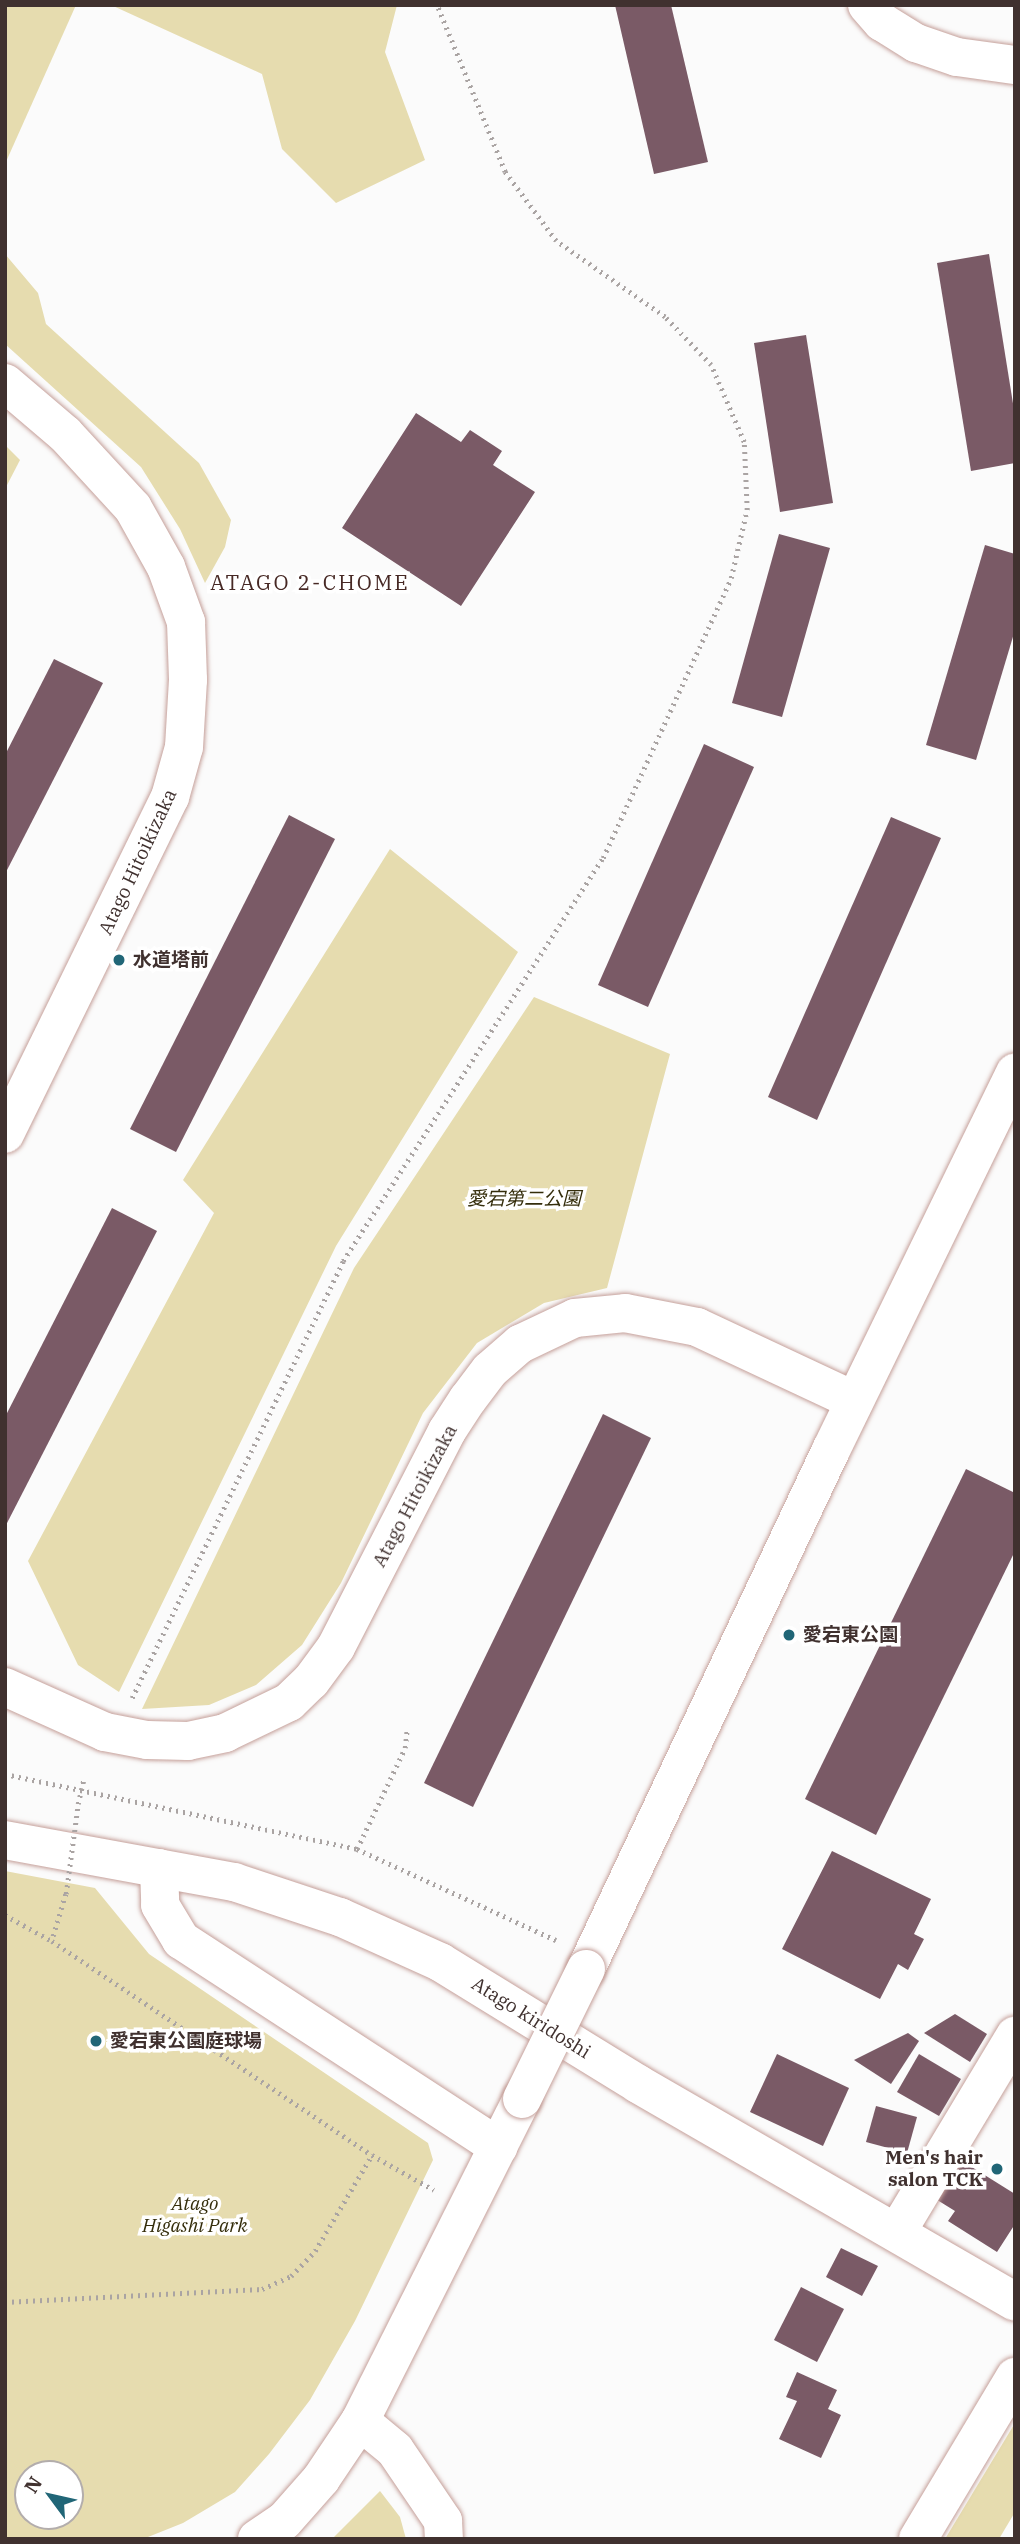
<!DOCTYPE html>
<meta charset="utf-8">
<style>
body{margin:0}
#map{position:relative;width:1020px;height:2544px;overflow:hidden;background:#fbfbfb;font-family:"IBM Plex Serif","Noto Sans JP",serif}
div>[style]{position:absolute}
.green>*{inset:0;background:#e6dcaf}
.building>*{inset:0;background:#7a5a66}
.path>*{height:4.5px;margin-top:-2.25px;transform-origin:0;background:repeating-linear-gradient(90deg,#aaa4a3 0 2px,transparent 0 7px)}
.roads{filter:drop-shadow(0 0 2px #c5a09a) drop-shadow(0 0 2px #c5a09a)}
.minor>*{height:38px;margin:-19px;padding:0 19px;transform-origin:19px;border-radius:19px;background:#fff}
.tertiary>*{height:38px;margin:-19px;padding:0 19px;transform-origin:19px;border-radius:19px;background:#fff}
.secondary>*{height:38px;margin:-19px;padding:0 19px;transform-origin:19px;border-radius:19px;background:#fff}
.path-bridge>*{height:4.5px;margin-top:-2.25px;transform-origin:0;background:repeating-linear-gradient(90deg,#aaa4a3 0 2px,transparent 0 7px)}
.bridges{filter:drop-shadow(0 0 2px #c5a09a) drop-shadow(0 0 2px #c5a09a)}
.tertiary-bridge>*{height:38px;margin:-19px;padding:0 19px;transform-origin:19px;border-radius:19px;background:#fff}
.dots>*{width:19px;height:19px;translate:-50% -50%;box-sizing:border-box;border:4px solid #fff;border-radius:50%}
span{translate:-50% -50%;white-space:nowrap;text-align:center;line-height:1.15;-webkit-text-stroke:7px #fff;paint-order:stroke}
.street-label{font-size:19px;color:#40312f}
.poi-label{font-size:19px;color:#40312f;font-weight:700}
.left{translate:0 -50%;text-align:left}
.right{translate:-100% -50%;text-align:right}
.park-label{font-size:19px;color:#342d0b;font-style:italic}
.neighbourhood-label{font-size:21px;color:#472925;letter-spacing:2px}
.frame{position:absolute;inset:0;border:7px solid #40312f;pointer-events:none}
.north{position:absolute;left:14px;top:2460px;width:70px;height:70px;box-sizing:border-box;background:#fff;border:2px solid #b3adac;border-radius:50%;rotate:303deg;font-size:19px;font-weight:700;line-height:28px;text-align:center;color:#40312f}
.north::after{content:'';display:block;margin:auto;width:24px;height:32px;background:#216677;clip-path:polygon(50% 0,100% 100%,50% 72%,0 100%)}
</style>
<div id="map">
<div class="green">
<div style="clip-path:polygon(5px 5px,76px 5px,5px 164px)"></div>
<div style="clip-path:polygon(111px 5px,397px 5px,385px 52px,425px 160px,336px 203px,282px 149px,262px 74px)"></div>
<div style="clip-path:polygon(5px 254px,38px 293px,46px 324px,199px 463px,231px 520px,225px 547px,205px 583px,180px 529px,141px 467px,5px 344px)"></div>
<div style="clip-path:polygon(5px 445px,20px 460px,5px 489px)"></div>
<div style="clip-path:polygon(390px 849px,518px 952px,336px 1246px,119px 1692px,78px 1665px,28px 1561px,214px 1213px,183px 1180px)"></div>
<div style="clip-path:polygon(534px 997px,670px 1054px,607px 1288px,544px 1303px,477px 1343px,423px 1413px,341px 1583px,302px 1645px,256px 1685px,209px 1705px,142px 1709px,354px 1268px)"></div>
<div style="clip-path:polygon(evenodd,5px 1871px,95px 1888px,149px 1954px,428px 2143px,433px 2160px,355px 2321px,310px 2400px,269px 2454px,235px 2492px,183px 2523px,143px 2539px,5px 2539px,5px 1871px,70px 2474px,70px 2516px,28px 2516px,28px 2474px,70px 2474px)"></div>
<div style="clip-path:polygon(1015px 2423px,1015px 2512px,999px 2539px,945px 2539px)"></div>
<div style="clip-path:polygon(380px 2491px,400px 2517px,406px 2539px,332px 2539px)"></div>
</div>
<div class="building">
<div style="clip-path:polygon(615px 5px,671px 5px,708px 162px,654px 174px)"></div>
<div style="clip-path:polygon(989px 254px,1015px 416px,1015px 463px,971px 471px,937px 263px)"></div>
<div style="clip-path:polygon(806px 335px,833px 503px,780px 512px,754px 343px)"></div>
<div style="clip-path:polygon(416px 413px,461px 442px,470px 430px,502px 451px,493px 465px,535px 492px,461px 606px,342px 528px)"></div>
<div style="clip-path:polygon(779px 534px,830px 548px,782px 717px,732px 703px)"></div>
<div style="clip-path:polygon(985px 545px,1015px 554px,1015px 630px,976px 760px,926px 745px)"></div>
<div style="clip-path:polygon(54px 659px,103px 683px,5px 874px,5px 755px)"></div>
<div style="clip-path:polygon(704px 744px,754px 767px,648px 1007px,598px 985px)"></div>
<div style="clip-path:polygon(289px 815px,335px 839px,176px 1152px,130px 1129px)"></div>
<div style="clip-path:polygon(891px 817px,941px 838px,817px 1120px,768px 1097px)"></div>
<div style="clip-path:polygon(112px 1208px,157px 1231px,5px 1527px,5px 1417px)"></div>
<div style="clip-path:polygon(603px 1414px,651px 1438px,473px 1807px,424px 1783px)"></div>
<div style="clip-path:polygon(966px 1469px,1015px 1493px,1015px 1551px,876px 1835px,805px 1799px)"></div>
<div style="clip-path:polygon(832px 1851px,931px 1899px,914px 1934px,924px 1939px,908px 1970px,898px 1964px,880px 1999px,782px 1949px)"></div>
<div style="clip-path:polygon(955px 2014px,987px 2034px,970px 2062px,924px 2033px)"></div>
<div style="clip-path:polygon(908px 2033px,919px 2041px,891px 2084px,854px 2060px)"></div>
<div style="clip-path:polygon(777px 2054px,849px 2088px,823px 2146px,750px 2112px)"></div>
<div style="clip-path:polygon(919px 2054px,961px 2079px,939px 2116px,897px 2092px)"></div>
<div style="clip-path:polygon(876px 2106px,917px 2117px,907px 2153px,866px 2142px)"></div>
<div style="clip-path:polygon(959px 2159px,1015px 2194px,1015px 2224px,997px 2252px,948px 2221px,955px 2211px,934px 2198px)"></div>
<div style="clip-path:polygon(841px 2248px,878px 2266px,862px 2296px,826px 2277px)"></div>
<div style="clip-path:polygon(801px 2287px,844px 2309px,817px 2362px,774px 2340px)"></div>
<div style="clip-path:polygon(797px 2372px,837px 2390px,828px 2409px,841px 2415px,821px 2458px,779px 2439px,797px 2401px,786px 2397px)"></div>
</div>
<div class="path">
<div style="left:132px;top:1698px;width:485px;rotate:-64.2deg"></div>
<div style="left:343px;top:1261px;width:480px;rotate:-57.2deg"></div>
<div style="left:603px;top:858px;width:308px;rotate:-65.4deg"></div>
<div style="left:731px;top:578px;width:70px;rotate:-76.8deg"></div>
<div style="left:747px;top:510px;width:68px;rotate:-92.5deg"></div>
<div style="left:744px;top:442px;width:84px;rotate:-113.2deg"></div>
<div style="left:711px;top:365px;width:66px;rotate:-133.8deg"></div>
<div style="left:665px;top:317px;width:133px;rotate:-145.1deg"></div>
<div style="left:556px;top:241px;width:86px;rotate:-126.5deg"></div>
<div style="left:505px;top:172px;width:180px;rotate:-112.2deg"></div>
<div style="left:5px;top:1774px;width:360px;rotate:12deg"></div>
<div style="left:357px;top:1849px;width:219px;rotate:24.6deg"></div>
<div style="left:78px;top:1804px;width:27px;rotate:-77deg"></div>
<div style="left:357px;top:1849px;width:112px;rotate:-64.6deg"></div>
<div style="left:405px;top:1748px;width:19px;rotate:-84deg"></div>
<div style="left:66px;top:1894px;width:49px;rotate:106.6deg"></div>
<div style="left:52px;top:1941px;width:385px;rotate:33.8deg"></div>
<div style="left:372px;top:2155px;width:71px;rotate:29.4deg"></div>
<div style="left:5px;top:1915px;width:54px;rotate:29deg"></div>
<div style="left:5px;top:2302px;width:257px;rotate:-2.9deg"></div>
<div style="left:262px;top:2289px;width:32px;rotate:-24deg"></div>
<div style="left:291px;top:2276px;width:35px;rotate:-46deg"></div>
<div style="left:315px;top:2251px;width:112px;rotate:-59.3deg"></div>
</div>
<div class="roads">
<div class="minor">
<div style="left:897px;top:2232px;width:229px;rotate:-59deg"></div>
<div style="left:360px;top:2421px;width:45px;rotate:39.6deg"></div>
<div style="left:395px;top:2450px;width:86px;rotate:55.9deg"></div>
<div style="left:443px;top:2521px;width:18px;rotate:87deg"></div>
</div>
<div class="tertiary">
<div style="left:867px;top:5px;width:23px;rotate:49deg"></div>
<div style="left:882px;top:22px;width:40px;rotate:32deg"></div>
<div style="left:916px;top:43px;width:43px;rotate:18.9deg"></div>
<div style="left:957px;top:57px;width:59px;rotate:7.9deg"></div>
<div style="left:5px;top:383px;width:79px;rotate:40.4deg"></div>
<div style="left:65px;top:434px;width:100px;rotate:47.4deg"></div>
<div style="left:133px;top:508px;width:68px;rotate:60.8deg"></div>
<div style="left:166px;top:567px;width:59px;rotate:70deg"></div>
<div style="left:186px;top:622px;width:58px;rotate:88deg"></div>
<div style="left:188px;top:680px;width:67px;rotate:93.4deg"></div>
<div style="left:184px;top:747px;width:52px;rotate:105.6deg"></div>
<div style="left:170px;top:797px;width:375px;rotate:116.1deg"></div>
<div style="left:5px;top:1687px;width:110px;rotate:24.2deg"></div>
<div style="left:105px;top:1732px;width:43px;rotate:10.8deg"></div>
<div style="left:147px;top:1740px;width:41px;rotate:1.4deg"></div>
<div style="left:188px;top:1741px;width:38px;rotate:-12deg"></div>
<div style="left:225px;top:1733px;width:71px;rotate:-25.8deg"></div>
<div style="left:289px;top:1702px;width:30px;rotate:-44deg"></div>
<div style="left:311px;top:1681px;width:42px;rotate:-53.7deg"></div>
<div style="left:336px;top:1647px;width:243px;rotate:-62.8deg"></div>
<div style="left:447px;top:1431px;width:38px;rotate:-57deg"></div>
<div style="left:468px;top:1399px;width:36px;rotate:-53deg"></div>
<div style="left:490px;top:1370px;width:40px;rotate:-41deg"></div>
<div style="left:520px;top:1344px;width:61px;rotate:-25.3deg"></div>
<div style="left:575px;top:1318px;width:50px;rotate:-5.7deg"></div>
<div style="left:625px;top:1313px;width:73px;rotate:11deg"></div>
<div style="left:697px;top:1327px;width:174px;rotate:25.1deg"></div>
<div style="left:5px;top:1840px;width:233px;rotate:10.4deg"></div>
<div style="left:234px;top:1882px;width:112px;rotate:18.3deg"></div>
<div style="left:340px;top:1917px;width:110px;rotate:24.2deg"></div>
<div style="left:440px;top:1962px;width:233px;rotate:31.6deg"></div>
<div style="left:638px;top:2084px;width:435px;rotate:30deg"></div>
<div style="left:159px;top:1868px;width:37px;rotate:88deg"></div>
<div style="left:160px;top:1905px;width:41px;rotate:59deg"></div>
<div style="left:181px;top:1940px;width:379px;rotate:33.1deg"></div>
<div style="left:586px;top:1969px;width:574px;rotate:-64.73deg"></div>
<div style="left:831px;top:1450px;width:420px;rotate:-64deg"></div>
<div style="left:257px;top:2539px;width:32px;rotate:-34deg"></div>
<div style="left:284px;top:2521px;width:56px;rotate:-48.6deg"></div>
<div style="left:321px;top:2479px;width:70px;rotate:-56.1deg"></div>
<div style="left:360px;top:2421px;width:360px;rotate:-63.3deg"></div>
</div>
<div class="secondary">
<div style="left:918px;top:2539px;width:189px;rotate:-59.1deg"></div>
</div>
</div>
<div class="path-bridge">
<div style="left:66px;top:1894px;width:91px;rotate:-82.4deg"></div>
</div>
<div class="bridges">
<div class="tertiary-bridge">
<div style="left:522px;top:2099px;width:145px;rotate:-63.8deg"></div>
</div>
</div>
<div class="dots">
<div style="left:119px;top:960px;background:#216677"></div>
<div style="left:789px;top:1635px;background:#216677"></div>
<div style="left:96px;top:2041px;background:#216677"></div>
<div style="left:997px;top:2169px;background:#216677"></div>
</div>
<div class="street-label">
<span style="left:138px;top:862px;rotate:-65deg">Atago Hitoikizaka</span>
<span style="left:415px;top:1496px;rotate:-62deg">Atago Hitoikizaka</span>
<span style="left:531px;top:2018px;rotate:32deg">Atago kiridoshi</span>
</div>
<div class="poi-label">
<span class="left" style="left:133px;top:960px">水道塔前</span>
<span class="left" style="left:803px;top:1635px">愛宕東公園</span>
<span class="left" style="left:110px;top:2041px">愛宕東公園庭球場</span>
<span class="right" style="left:983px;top:2169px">Men's hair<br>salon TCK</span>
</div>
<div class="park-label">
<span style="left:524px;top:1199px">愛宕第二公園</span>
<span style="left:195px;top:2215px">Atago<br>Higashi Park</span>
</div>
<div class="neighbourhood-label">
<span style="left:310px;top:582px">ATAGO 2-CHOME</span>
</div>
<div class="frame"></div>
<div class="north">N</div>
</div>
